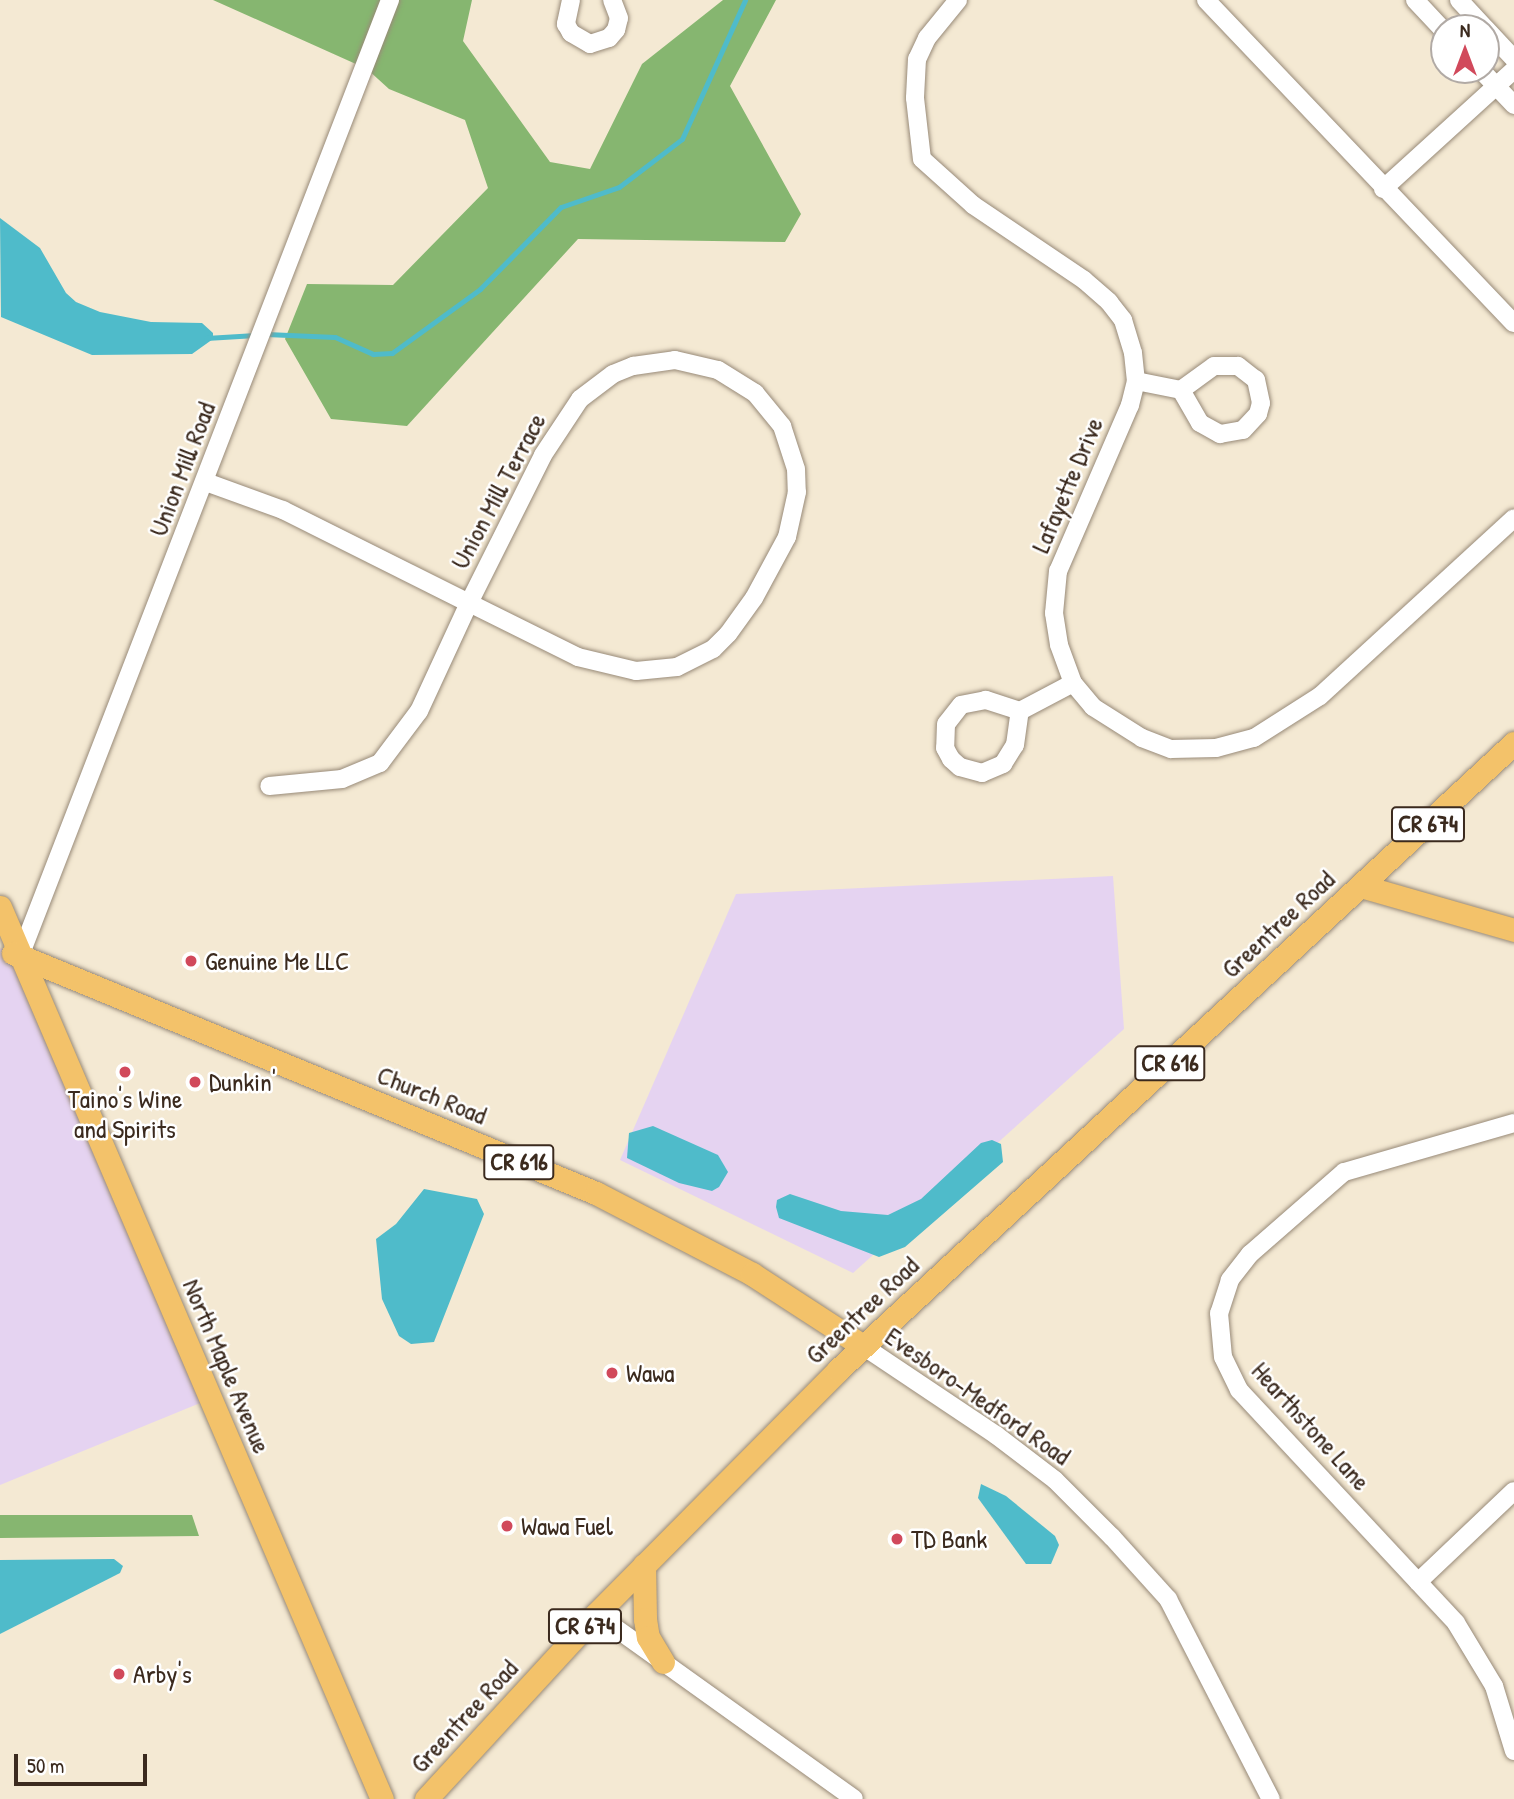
<!DOCTYPE html>
<style>
body{margin:0}
#map{position:relative;width:1514px;height:1799px;overflow:hidden;background:#f4e9d3;font-family:"Patrick Hand",sans-serif}
div>[style]{position:absolute}
.built>*{inset:0;background:#e5d3f1}
.forest>*{inset:0;background:#86b670}
.water>*{inset:0;background:#4fbbca}
.stream>*{height:5px;margin:-2.5px;padding:0 2.5px;transform-origin:2.5px;border-radius:2.5px;background:#4fbbca}
.roads{filter:drop-shadow(0 0 2px #988a78) drop-shadow(0 0 2px #988a78)}
.minor>*{height:18px;margin:-9px;padding:0 9px;transform-origin:9px;border-radius:9px;background:#fff}
.major>*{height:23px;margin:-11.5px;padding:0 11.5px;transform-origin:11.5px;border-radius:11.5px;background:#f3c26a}
.dots>*{width:19px;height:19px;translate:-50% -50%;box-sizing:border-box;border:4px solid #fff;border-radius:50%}
span{translate:-50% -50%;white-space:nowrap;text-align:center;line-height:1.15;-webkit-text-stroke:5px #fff;paint-order:stroke}
.shield-label span{padding:2px 5px;background:#fff;border:2px solid;border-radius:5px;-webkit-text-stroke-width:0}
.shield-label{font-size:24px;color:#3b2a1e;font-weight:700}
.street-label{font-size:26px;color:#3b2a1e}
.poi-label{font-size:26px;color:#3b2a1e}
.left{translate:0 -50%;text-align:left}
.north{position:absolute;left:1430px;top:14px;width:70px;height:70px;box-sizing:border-box;background:#fff;border:2px solid #b1aaa5;border-radius:50%;rotate:0deg;font-size:19px;font-weight:700;line-height:28px;text-align:center;color:#3b2a1e}
.north::after{content:'';display:block;margin:auto;width:24px;height:32px;background:#d1495b;clip-path:polygon(50% 0,100% 100%,50% 72%,0 100%)}
.scale{position:absolute;left:14px;top:1754px;width:133px;height:32px;box-sizing:border-box;border:4px solid #3b2a1e;border-top:0;padding-left:9px;font-size:21px;line-height:24px;white-space:nowrap;color:#3b2a1e;-webkit-text-stroke:5px #fff;paint-order:stroke}
</style>
<div id="map">
<div class="built">
<div style="clip-path:polygon(1113px 876px,1124px 1029px,853px 1273px,620px 1160px,736px 894px)"></div>
<div style="clip-path:polygon(0 948px,20px 956px,210px 1399px,0 1485px)"></div>
</div>
<div class="forest">
<div style="clip-path:polygon(213px 0,472px 0,463px 41px,550px 162px,590px 169px,642px 64px,723px 0,776px 0,730px 86px,801px 214px,785px 242px,578px 239px,407px 426px,331px 419px,285px 339px,307px 284px,393px 285px,488px 188px,465px 120px,389px 89px,367px 69px)"></div>
<div style="clip-path:polygon(0 1515px,192px 1515px,199px 1536px,0 1538px)"></div>
</div>
<div class="water">
<div style="clip-path:polygon(0 218px,40px 248px,66px 293px,76px 302px,100px 312px,151px 322px,202px 323px,213px 333px,213px 339px,192px 354px,92px 355px,1px 317px)"></div>
<div style="clip-path:polygon(653px 1126px,718px 1155px,728px 1172px,719px 1187px,712px 1191px,679px 1183px,627px 1158px,629px 1133px)"></div>
<div style="clip-path:polygon(992px 1140px,1001px 1144px,1003px 1162px,905px 1247px,879px 1257px,779px 1218px,776px 1207px,777px 1200px,790px 1194px,841px 1211px,888px 1215px,921px 1199px,981px 1143px)"></div>
<div style="clip-path:polygon(424px 1189px,477px 1199px,484px 1214px,434px 1342px,411px 1344px,399px 1336px,382px 1299px,376px 1239px,396px 1224px)"></div>
<div style="clip-path:polygon(981px 1484px,1006px 1496px,1055px 1536px,1059px 1545px,1051px 1564px,1026px 1564px,978px 1498px)"></div>
<div style="clip-path:polygon(0 1560px,114px 1559px,123px 1566px,120px 1573px,0 1634px)"></div>
</div>
<div class="stream">
<div style="left:266px;top:334px;width:69px;rotate:2.5deg"></div>
<div style="left:335px;top:337px;width:42px;rotate:24.1deg"></div>
<div style="left:373px;top:354px;width:19px;rotate:-3deg"></div>
<div style="left:392px;top:353px;width:109px;rotate:-36deg"></div>
<div style="left:480px;top:289px;width:115px;rotate:-45.4deg"></div>
<div style="left:561px;top:207px;width:61px;rotate:-19deg"></div>
<div style="left:619px;top:187px;width:79px;rotate:-37.3deg"></div>
<div style="left:682px;top:139px;width:153px;rotate:-65.6deg"></div>
<div style="left:206px;top:338px;width:50px;rotate:-3.4deg"></div>
</div>
<div class="roads">
<div class="minor">
<div style="left:571px;top:0;width:25px;rotate:102deg"></div>
<div style="left:566px;top:24px;width:10px;rotate:61deg"></div>
<div style="left:571px;top:33px;width:22px;rotate:30deg"></div>
<div style="left:590px;top:44px;width:20px;rotate:-18deg"></div>
<div style="left:609px;top:38px;width:11px;rotate:-49deg"></div>
<div style="left:616px;top:30px;width:12px;rotate:-76deg"></div>
<div style="left:619px;top:18px;width:19px;rotate:-111deg"></div>
<div style="left:958px;top:0;width:49px;rotate:129.2deg"></div>
<div style="left:927px;top:38px;width:23px;rotate:115deg"></div>
<div style="left:917px;top:59px;width:39px;rotate:93deg"></div>
<div style="left:915px;top:98px;width:61px;rotate:83.5deg"></div>
<div style="left:922px;top:159px;width:69px;rotate:42deg"></div>
<div style="left:973px;top:205px;width:134px;rotate:34deg"></div>
<div style="left:1084px;top:280px;width:33px;rotate:41deg"></div>
<div style="left:1109px;top:302px;width:23px;rotate:52deg"></div>
<div style="left:1123px;top:320px;width:34px;rotate:73deg"></div>
<div style="left:1133px;top:353px;width:28px;rotate:84deg"></div>
<div style="left:1136px;top:381px;width:25px;rotate:104deg"></div>
<div style="left:1130px;top:405px;width:181px;rotate:113.4deg"></div>
<div style="left:1058px;top:571px;width:42px;rotate:95.4deg"></div>
<div style="left:1054px;top:613px;width:32px;rotate:81deg"></div>
<div style="left:1059px;top:645px;width:40px;rotate:69.8deg"></div>
<div style="left:1073px;top:683px;width:31px;rotate:50deg"></div>
<div style="left:1093px;top:707px;width:58px;rotate:32.3deg"></div>
<div style="left:1142px;top:738px;width:31px;rotate:21deg"></div>
<div style="left:1171px;top:749px;width:45px;rotate:-1.3deg"></div>
<div style="left:1216px;top:748px;width:39px;rotate:-15deg"></div>
<div style="left:1254px;top:738px;width:78px;rotate:-32.5deg"></div>
<div style="left:1320px;top:696px;width:263px;rotate:-42.5deg"></div>
<div style="left:1206px;top:0;width:446px;rotate:46.4deg"></div>
<div style="left:1415px;top:0;width:42px;rotate:46.9deg"></div>
<div style="left:1459px;top:0;width:38px;rotate:47deg"></div>
<div style="left:1486px;top:29px;width:41px;rotate:47deg"></div>
<div style="left:1481px;top:70px;width:48px;rotate:46.7deg"></div>
<div style="left:1383px;top:189px;width:177px;rotate:-42.3deg"></div>
<div style="left:675px;top:360px;width:44px;rotate:13.1deg"></div>
<div style="left:718px;top:370px;width:44px;rotate:31.9deg"></div>
<div style="left:755px;top:393px;width:43px;rotate:50.7deg"></div>
<div style="left:782px;top:426px;width:45px;rotate:72deg"></div>
<div style="left:796px;top:469px;width:23px;rotate:88deg"></div>
<div style="left:797px;top:492px;width:46px;rotate:102.5deg"></div>
<div style="left:787px;top:537px;width:69px;rotate:118.4deg"></div>
<div style="left:754px;top:598px;width:44px;rotate:125.8deg"></div>
<div style="left:728px;top:634px;width:21px;rotate:135deg"></div>
<div style="left:713px;top:649px;width:40px;rotate:153.4deg"></div>
<div style="left:677px;top:667px;width:41px;rotate:174.4deg"></div>
<div style="left:636px;top:671px;width:60px;rotate:-166.4deg"></div>
<div style="left:578px;top:657px;width:122px;rotate:-153.6deg"></div>
<div style="left:469px;top:603px;width:165px;rotate:-63.4deg"></div>
<div style="left:543px;top:455px;width:67px;rotate:-56.5deg"></div>
<div style="left:580px;top:399px;width:41px;rotate:-37.1deg"></div>
<div style="left:613px;top:374px;width:22px;rotate:-22deg"></div>
<div style="left:633px;top:366px;width:42px;rotate:-8.1deg"></div>
<div style="left:1136px;top:381px;width:46px;rotate:11.3deg"></div>
<div style="left:1181px;top:390px;width:38px;rotate:60deg"></div>
<div style="left:1200px;top:423px;width:23px;rotate:29deg"></div>
<div style="left:1220px;top:434px;width:23px;rotate:-10deg"></div>
<div style="left:1243px;top:430px;width:22px;rotate:-47deg"></div>
<div style="left:1258px;top:414px;width:11px;rotate:-75deg"></div>
<div style="left:1261px;top:403px;width:24px;rotate:-102deg"></div>
<div style="left:1256px;top:380px;width:23px;rotate:-142deg"></div>
<div style="left:1238px;top:366px;width:24px;rotate:180deg"></div>
<div style="left:1214px;top:366px;width:41px;rotate:144deg"></div>
<div style="left:206px;top:482px;width:82px;rotate:20deg"></div>
<div style="left:283px;top:510px;width:208px;rotate:26.6deg"></div>
<div style="left:469px;top:603px;width:119px;rotate:114.8deg"></div>
<div style="left:419px;top:711px;width:65px;rotate:126.9deg"></div>
<div style="left:380px;top:763px;width:41px;rotate:157.2deg"></div>
<div style="left:342px;top:779px;width:73px;rotate:174.5deg"></div>
<div style="left:1020px;top:711px;width:36px;rotate:-162deg"></div>
<div style="left:986px;top:700px;width:25px;rotate:169deg"></div>
<div style="left:961px;top:705px;width:24px;rotate:128deg"></div>
<div style="left:946px;top:724px;width:24px;rotate:92deg"></div>
<div style="left:945px;top:748px;width:13px;rotate:61deg"></div>
<div style="left:951px;top:759px;width:12px;rotate:42deg"></div>
<div style="left:960px;top:767px;width:23px;rotate:15deg"></div>
<div style="left:982px;top:773px;width:23px;rotate:-23deg"></div>
<div style="left:1003px;top:764px;width:22px;rotate:-58deg"></div>
<div style="left:1015px;top:745px;width:34px;rotate:-82deg"></div>
<div style="left:1020px;top:711px;width:60px;rotate:-27.8deg"></div>
<div style="left:20px;top:956px;width:1025px;rotate:-68.84deg"></div>
<div style="left:1514px;top:1123px;width:177px;rotate:163.9deg"></div>
<div style="left:1344px;top:1172px;width:125px;rotate:138.9deg"></div>
<div style="left:1250px;top:1254px;width:33px;rotate:128deg"></div>
<div style="left:1230px;top:1280px;width:35px;rotate:108deg"></div>
<div style="left:1219px;top:1313px;width:44px;rotate:84.8deg"></div>
<div style="left:1223px;top:1357px;width:37px;rotate:64deg"></div>
<div style="left:1239px;top:1390px;width:318px;rotate:47deg"></div>
<div style="left:1456px;top:1623px;width:74px;rotate:58.9deg"></div>
<div style="left:1494px;top:1686px;width:68px;rotate:72.9deg"></div>
<div style="left:863px;top:1346px;width:160px;rotate:33.8deg"></div>
<div style="left:996px;top:1435px;width:74px;rotate:37.3deg"></div>
<div style="left:1055px;top:1480px;width:81px;rotate:45deg"></div>
<div style="left:1112px;top:1537px;width:84px;rotate:47.9deg"></div>
<div style="left:1168px;top:1599px;width:225px;rotate:62.8deg"></div>
<div style="left:1418px;top:1582px;width:132px;rotate:-43.5deg"></div>
<div style="left:596px;top:1614px;width:317px;rotate:35.6deg"></div>
</div>
<div class="major">
<div style="left:1361px;top:886px;width:159px;rotate:16deg"></div>
<div style="left:0;top:907px;width:970px;rotate:66.82deg"></div>
<div style="left:13px;top:953px;width:630px;rotate:22.38deg"></div>
<div style="left:596px;top:1193px;width:176px;rotate:27.4deg"></div>
<div style="left:752px;top:1274px;width:132px;rotate:33deg"></div>
<div style="left:644px;top:1565px;width:54px;rotate:88.9deg"></div>
<div style="left:645px;top:1619px;width:18px;rotate:81deg"></div>
<div style="left:648px;top:1637px;width:29px;rotate:59deg"></div>
<div style="left:426px;top:1799px;width:251px;rotate:-47.4deg"></div>
<div style="left:596px;top:1614px;width:344px;rotate:-45.2deg"></div>
<div style="left:838px;top:1370px;width:922px;rotate:-42.85deg"></div>
</div>
</div>
<div class="dots">
<div style="left:191px;top:961px;background:#d1495b"></div>
<div style="left:125px;top:1072px;background:#d1495b"></div>
<div style="left:195px;top:1082px;background:#d1495b"></div>
<div style="left:612px;top:1373px;background:#d1495b"></div>
<div style="left:507px;top:1526px;background:#d1495b"></div>
<div style="left:897px;top:1539px;background:#d1495b"></div>
<div style="left:119px;top:1674px;background:#d1495b"></div>
</div>
<div class="shield-label">
<span style="left:1428px;top:824px">CR 674</span>
<span style="left:1170px;top:1063px">CR 616</span>
<span style="left:519px;top:1162px">CR 616</span>
<span style="left:585px;top:1626px">CR 674</span>
</div>
<div class="street-label">
<span style="left:182px;top:469px;rotate:-69deg">Union Mill Road</span>
<span style="left:1067px;top:485px;rotate:-67deg">Lafayette Drive</span>
<span style="left:498px;top:491px;rotate:-62deg">Union Mill Terrace</span>
<span style="left:1278px;top:924px;rotate:-43deg">Greentree Road</span>
<span style="left:432px;top:1095px;rotate:22deg">Church Road</span>
<span style="left:862px;top:1310px;rotate:-43deg">Greentree Road</span>
<span style="left:227px;top:1366px;rotate:67deg">North Maple Avenue</span>
<span style="left:978px;top:1396px;rotate:35deg">Evesboro-Medford Road</span>
<span style="left:1311px;top:1426px;rotate:48deg">Hearthstone Lane</span>
<span style="left:464px;top:1716px;rotate:-47deg">Greentree Road</span>
</div>
<div class="poi-label">
<span class="left" style="left:205px;top:961px">Genuine Me LLC</span>
<span class="left" style="left:209px;top:1082px">Dunkin'</span>
<span style="left:125px;top:1114px">Taino's Wine<br>and Spirits</span>
<span class="left" style="left:626px;top:1373px">Wawa</span>
<span class="left" style="left:521px;top:1526px">Wawa Fuel</span>
<span class="left" style="left:911px;top:1539px">TD Bank</span>
<span class="left" style="left:133px;top:1674px">Arby's</span>
</div>
<div class="north">N</div>
<div class="scale">50 m</div>
</div>
